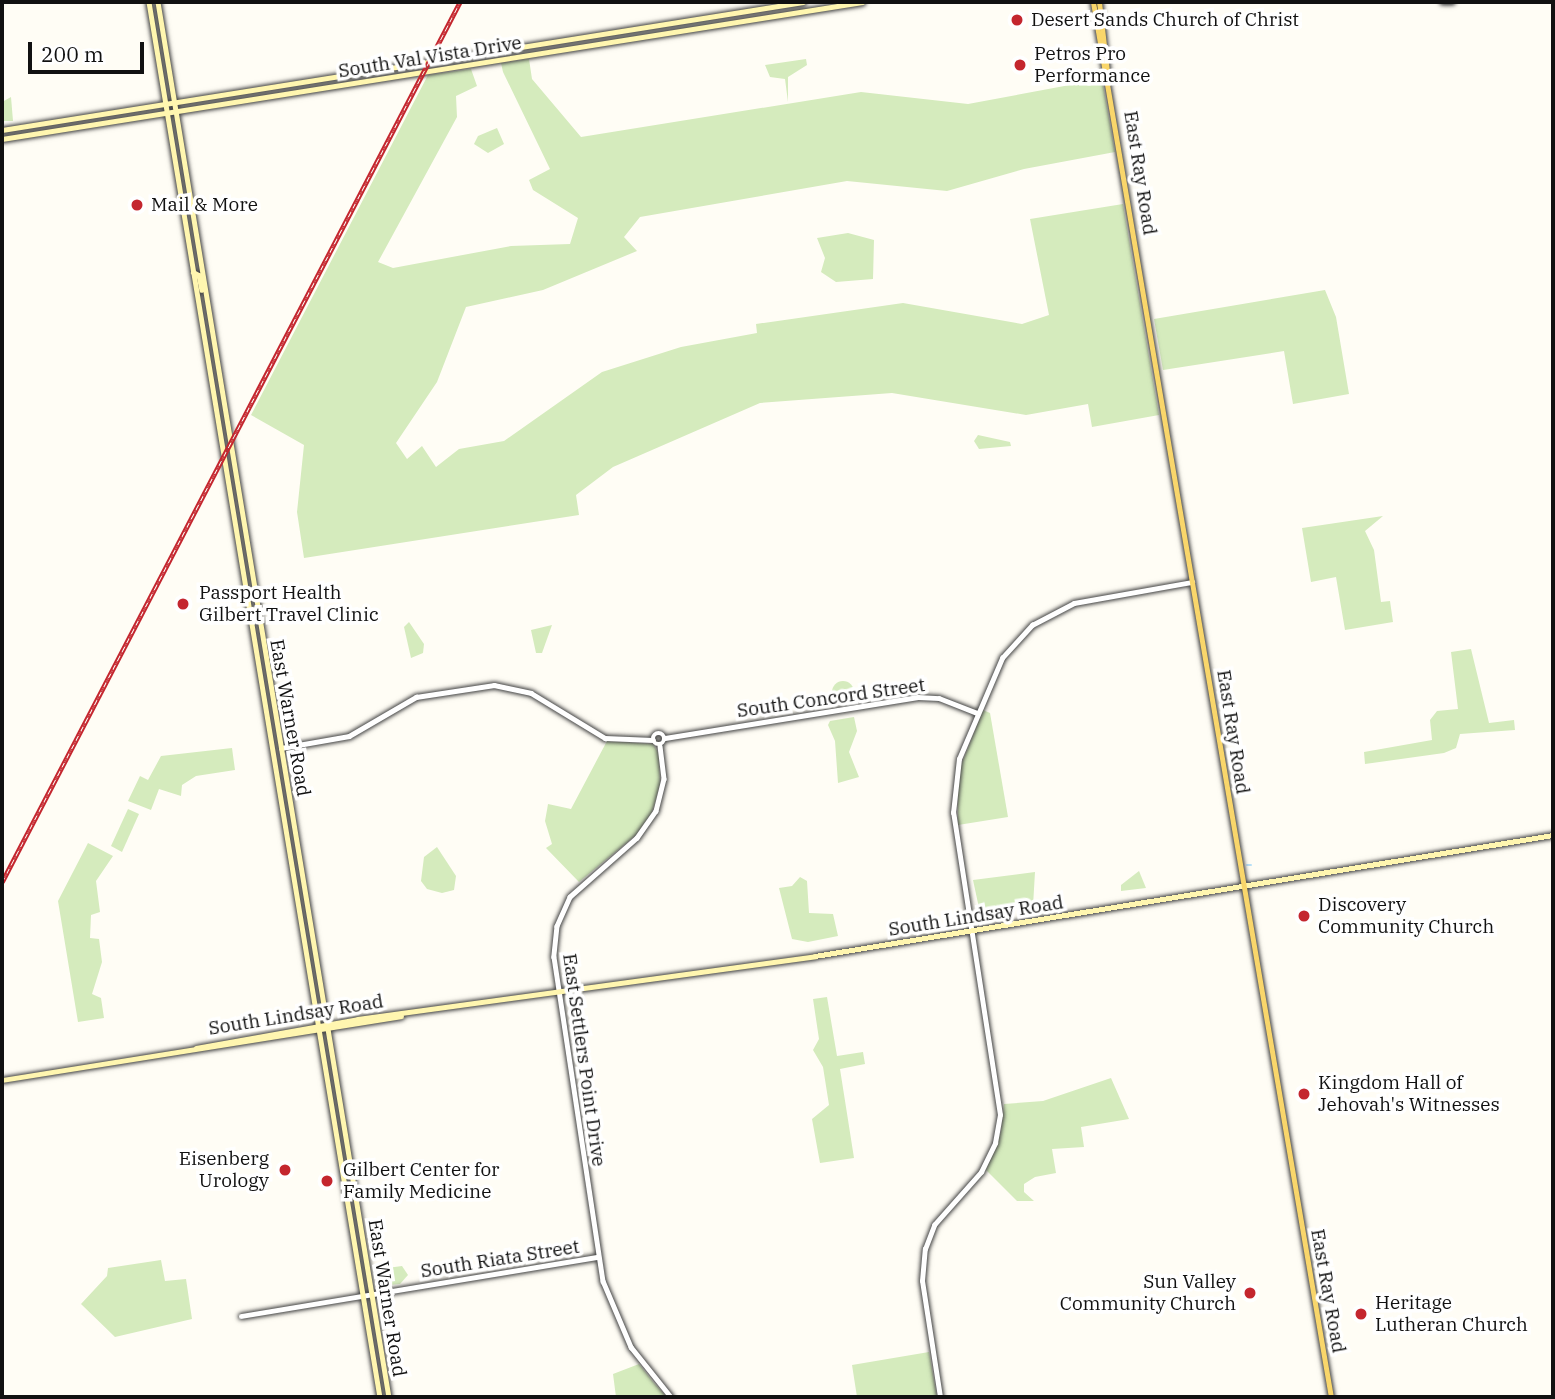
<!DOCTYPE html>
<style>
body{margin:0}
#map{position:relative;width:1555px;height:1399px;overflow:hidden;background:#fffdf5;font-family:"IBM Plex Serif",serif}
div>[style]{position:absolute}
.green>*{inset:0;background:#d5ebbd}
.round{border-radius:50%}
.stream>*{height:2px;margin:-1px;padding:0 1px;transform-origin:1px;border-radius:1px;background:#b9e0f7}
.roads{filter:drop-shadow(0 0 2px #444) drop-shadow(0 0 2px #444)}
.tertiary>*{height:4.5px;margin:-2.25px;padding:0 2.25px;transform-origin:2.25px;border-radius:2.25px;background:#fff}
.tertiary>.ring{margin:-2.25px;padding:0;box-sizing:content-box;background:none;border:4.5px solid #fff;border-radius:50%}
.secondary>*{height:4.5px;margin:-2.25px;padding:0 2.25px;transform-origin:2.25px;border-radius:2.25px;background:#fff6b0}
.primary>*{height:5px;margin:-2.5px;padding:0 2.5px;transform-origin:2.5px;border-radius:2.5px;background:#f9d66b}
.rail>*{height:4.5px;margin-top:-2.25px;transform-origin:0;background:repeating-linear-gradient(90deg,#fff 0 5px,#c4262e 0 10px);box-sizing:border-box;border-block:2px solid #c4262e}
.dots>*{width:19px;height:19px;translate:-50% -50%;box-sizing:border-box;border:4px solid #fff;border-radius:50%}
span{translate:-50% -50%;white-space:nowrap;text-align:center;line-height:1.15;-webkit-text-stroke:7px #fff;paint-order:stroke}
.poi-label{font-size:19px;color:#111}
.left{translate:0 -50%;text-align:left}
.right{translate:-100% -50%;text-align:right}
.street-label{font-size:19px;color:#111}
.frame{position:absolute;inset:0;border:4px solid #111;pointer-events:none}
.scale{position:absolute;left:28px;top:42px;width:116px;height:32px;box-sizing:border-box;border:4px solid #111;border-top:0;padding-left:9px;font-size:21px;line-height:24px;white-space:nowrap;color:#111;-webkit-text-stroke:5px #fff;paint-order:stroke}
</style>
<div id="map">
<div class="green">
<div style="clip-path:polygon(529px 59px,532px 79px,581px 137px,861px 92px,968px 104px,1102px 79px,1115px 152px,1024px 169px,947px 191px,847px 181px,640px 217px,624px 237px,637px 251px,543px 290px,466px 307px,437px 382px,396px 443px,407px 459px,422px 446px,436px 467px,459px 449px,504px 441px,602px 372px,681px 347px,757px 333px,756px 324px,903px 303px,1022px 324px,1049px 315px,1030px 219px,1123px 204px,1159px 415px,1092px 427px,1088px 404px,1026px 415px,892px 393px,760px 403px,613px 467px,576px 495px,579px 515px,304px 558px,297px 512px,304px 445px,251px 415px,428px 75px,471px 69px,477px 86px,456px 96px,457px 117px,378px 262px,393px 268px,511px 246px,570px 244px,578px 218px,533px 190px,529px 180px,550px 169px,503px 72px,501px 63px)"></div>
<div style="clip-path:polygon(806px 59px,807px 65px,788px 77px,788px 102px,785px 79px,770px 77px,765px 65px)"></div>
<div style="clip-path:polygon(11px 97px,13px 121px,2px 121px,2px 102px)"></div>
<div style="clip-path:polygon(497px 128px,504px 144px,488px 153px,474px 144px,478px 136px)"></div>
<div style="clip-path:polygon(848px 233px,874px 240px,873px 279px,836px 282px,821px 272px,825px 258px,817px 238px)"></div>
<div style="clip-path:polygon(1325px 290px,1336px 317px,1349px 394px,1293px 404px,1284px 351px,1163px 370px,1154px 319px)"></div>
<div style="clip-path:polygon(978px 435px,1010px 442px,1011px 446px,979px 449px,974px 441px)"></div>
<div style="clip-path:polygon(1383px 516px,1365px 531px,1374px 550px,1381px 602px,1390px 601px,1393px 622px,1345px 630px,1336px 577px,1311px 582px,1302px 528px)"></div>
<div style="clip-path:polygon(409px 622px,424px 644px,423px 653px,411px 658px,404px 627px)"></div>
<div style="clip-path:polygon(552px 625px,542px 653px,536px 653px,531px 630px)"></div>
<div style="clip-path:polygon(1471px 649px,1489px 723px,1514px 720px,1515px 730px,1460px 734px,1456px 748px,1444px 753px,1365px 764px,1364px 752px,1432px 740px,1430px 720px,1437px 711px,1458px 709px,1451px 652px)"></div>
<div class="round" style="left:832px;top:681px;width:22px;height:22px"></div>
<div style="clip-path:polygon(983px 710px,990px 713px,1008px 817px,958px 825px,958px 773px)"></div>
<div style="clip-path:polygon(854px 717px,857px 731px,849px 752px,859px 777px,838px 783px,835px 741px,828px 725px,830px 721px)"></div>
<div style="clip-path:polygon(607px 741px,653px 744px,659px 754px,660px 785px,652px 812px,636px 835px,579px 882px,546px 848px,552px 844px,545px 821px,547px 810px,548px 804px,571px 809px)"></div>
<div style="clip-path:polygon(232px 748px,235px 770px,196px 776px,182px 785px,181px 796px,159px 789px,151px 810px,128px 801px,140px 776px,148px 780px,161px 756px)"></div>
<div style="clip-path:polygon(128px 809px,139px 814px,122px 852px,111px 846px)"></div>
<div style="clip-path:polygon(88px 843px,113px 856px,96px 881px,100px 912px,91px 915px,90px 938px,99px 939px,102px 962px,92px 994px,101px 998px,104px 1018px,78px 1022px,58px 901px)"></div>
<div style="clip-path:polygon(437px 847px,456px 876px,454px 890px,442px 893px,427px 889px,421px 881px,424px 857px)"></div>
<div style="clip-path:polygon(1139px 871px,1146px 888px,1121px 891px,1121px 885px)"></div>
<div style="clip-path:polygon(1035px 872px,1033px 906px,1011px 905px,986px 913px,979px 908px,973px 880px)"></div>
<div style="clip-path:polygon(800px 877px,807px 881px,809px 913px,833px 914px,838px 936px,808px 942px,792px 939px,779px 888px,792px 886px)"></div>
<div style="clip-path:polygon(827px 997px,837px 1056px,863px 1052px,865px 1064px,840px 1069px,854px 1158px,820px 1163px,812px 1119px,829px 1105px,823px 1067px,813px 1050px,819px 1039px,813px 999px)"></div>
<div style="clip-path:polygon(1111px 1078px,1129px 1119px,1081px 1127px,1084px 1147px,1052px 1149px,1056px 1173px,1035px 1177px,1024px 1184px,1024px 1192px,1034px 1201px,1017px 1201px,986px 1170px,1001px 1132px,1004px 1104px,1043px 1101px)"></div>
<div style="clip-path:polygon(161px 1260px,165px 1281px,186px 1279px,192px 1319px,115px 1337px,81px 1304px,107px 1276px,108px 1268px)"></div>
<div style="clip-path:polygon(402px 1266px,408px 1275px,400px 1284px,380px 1286px,380px 1269px)"></div>
<div style="clip-path:polygon(929px 1352px,937px 1397px,857px 1397px,852px 1365px)"></div>
<div style="clip-path:polygon(639px 1364px,654px 1383px,667px 1397px,616px 1397px,613px 1374px)"></div>
</div>
<div class="stream">
<div style="left:1247px;top:865px;width:4px"></div>
</div>
<div class="roads">
<div class="tertiary">
<div class="ring" style="left:653px;top:733px;width:7.5px;height:7.5px"></div>
<div style="left:665px;top:738px;width:256px;rotate:-9.2deg"></div>
<div style="left:918px;top:697px;width:21px;rotate:3deg"></div>
<div style="left:939px;top:698px;width:41px;rotate:21.5deg"></div>
<div style="left:660px;top:746px;width:33px;rotate:83deg"></div>
<div style="left:664px;top:779px;width:33px;rotate:104deg"></div>
<div style="left:656px;top:811px;width:33px;rotate:125deg"></div>
<div style="left:637px;top:838px;width:89px;rotate:138.6deg"></div>
<div style="left:570px;top:897px;width:32px;rotate:114deg"></div>
<div style="left:557px;top:926px;width:31px;rotate:96deg"></div>
<div style="left:554px;top:957px;width:328px;rotate:81.4deg"></div>
<div style="left:603px;top:1281px;width:72px;rotate:67deg"></div>
<div style="left:631px;top:1347px;width:64px;rotate:51.3deg"></div>
<div style="left:281px;top:748px;width:69px;rotate:-10deg"></div>
<div style="left:349px;top:736px;width:78px;rotate:-30.2deg"></div>
<div style="left:416px;top:697px;width:79px;rotate:-8.7deg"></div>
<div style="left:494px;top:685px;width:38px;rotate:12deg"></div>
<div style="left:531px;top:693px;width:87px;rotate:31.3deg"></div>
<div style="left:605px;top:738px;width:48px;rotate:2.4deg"></div>
<div style="left:241px;top:1316px;width:361px;rotate:-9.4deg"></div>
<div style="left:940px;top:1397px;width:117px;rotate:-98.8deg"></div>
<div style="left:922px;top:1281px;width:32px;rotate:-85deg"></div>
<div style="left:925px;top:1249px;width:26px;rotate:-69deg"></div>
<div style="left:934px;top:1225px;width:71px;rotate:-48.4deg"></div>
<div style="left:981px;top:1172px;width:32px;rotate:-64deg"></div>
<div style="left:995px;top:1143px;width:28px;rotate:-80deg"></div>
<div style="left:1000px;top:1115px;width:306px;rotate:-98.8deg"></div>
<div style="left:953px;top:813px;width:54px;rotate:-83.7deg"></div>
<div style="left:959px;top:759px;width:110px;rotate:-66.9deg"></div>
<div style="left:1002px;top:658px;width:45px;rotate:-47.7deg"></div>
<div style="left:1032px;top:625px;width:47px;rotate:-27.6deg"></div>
<div style="left:1074px;top:603px;width:120px;rotate:-10.1deg"></div>
</div>
<div class="secondary">
<div style="left:149px;top:2px;width:1414px;rotate:80.6deg"></div>
<div style="left:158px;top:2px;width:1414px;rotate:80.6deg"></div>
<div style="left:1442px;top:2px;width:11px"></div>
<div style="left:2px;top:130px;width:811px;rotate:-9.08deg"></div>
<div style="left:2px;top:139px;width:871px;rotate:-9.05deg"></div>
<div style="left:193px;top:272px;width:7px;rotate:27deg"></div>
<div style="left:199px;top:275px;width:15px;rotate:79deg"></div>
<div style="left:196px;top:1048px;width:165px;rotate:-10.1deg"></div>
<div style="left:358px;top:1019px;width:461px;rotate:-7.8deg"></div>
<div style="left:815px;top:956px;width:748px;rotate:-9.31deg"></div>
<div style="left:2px;top:1080px;width:404px;rotate:-9.1deg"></div>
</div>
<div class="primary">
<div style="left:1093px;top:2px;width:1415px;rotate:80.32deg"></div>
<div style="left:1099px;top:2px;width:69px;rotate:83.4deg"></div>
</div>
</div>
<div class="rail">
<div style="left:2px;top:882px;width:992px;rotate:-62.51deg"></div>
</div>
<div class="dots">
<div style="left:1017px;top:20px;background:#c4262e"></div>
<div style="left:1020px;top:65px;background:#c4262e"></div>
<div style="left:137px;top:205px;background:#c4262e"></div>
<div style="left:183px;top:604px;background:#c4262e"></div>
<div style="left:1304px;top:916px;background:#c4262e"></div>
<div style="left:1304px;top:1094px;background:#c4262e"></div>
<div style="left:285px;top:1170px;background:#c4262e"></div>
<div style="left:327px;top:1181px;background:#c4262e"></div>
<div style="left:1250px;top:1293px;background:#c4262e"></div>
<div style="left:1361px;top:1314px;background:#c4262e"></div>
</div>
<div class="poi-label">
<span class="left" style="left:1031px;top:20px">Desert Sands Church of Christ</span>
<span class="left" style="left:1034px;top:65px">Petros Pro<br>Performance</span>
<span class="left" style="left:151px;top:205px">Mail &amp; More</span>
<span class="left" style="left:199px;top:604px">Passport Health<br>Gilbert Travel Clinic</span>
<span class="left" style="left:1318px;top:916px">Discovery<br>Community Church</span>
<span class="left" style="left:1318px;top:1094px">Kingdom Hall of<br>Jehovah's Witnesses</span>
<span class="right" style="left:269px;top:1170px">Eisenberg<br>Urology</span>
<span class="left" style="left:343px;top:1181px">Gilbert Center for<br>Family Medicine</span>
<span class="right" style="left:1236px;top:1293px">Sun Valley<br>Community Church</span>
<span class="left" style="left:1375px;top:1314px">Heritage<br>Lutheran Church</span>
</div>
<div class="street-label">
<span style="left:430px;top:57px;rotate:-9deg">South Val Vista Drive</span>
<span style="left:1140px;top:173px;rotate:81deg">East Ray Road</span>
<span style="left:831px;top:698px;rotate:-8deg">South Concord Street</span>
<span style="left:290px;top:718px;rotate:80deg">East Warner Road</span>
<span style="left:1233px;top:732px;rotate:81deg">East Ray Road</span>
<span style="left:976px;top:916px;rotate:-9deg">South Lindsay Road</span>
<span style="left:296px;top:1015px;rotate:-9deg">South Lindsay Road</span>
<span style="left:584px;top:1060px;rotate:82deg">East Settlers Point Drive</span>
<span style="left:500px;top:1259px;rotate:-9deg">South Riata Street</span>
<span style="left:1328px;top:1291px;rotate:80deg">East Ray Road</span>
<span style="left:387px;top:1298px;rotate:81deg">East Warner Road</span>
</div>
<div class="frame"></div>
<div class="scale">200 m</div>
</div>
